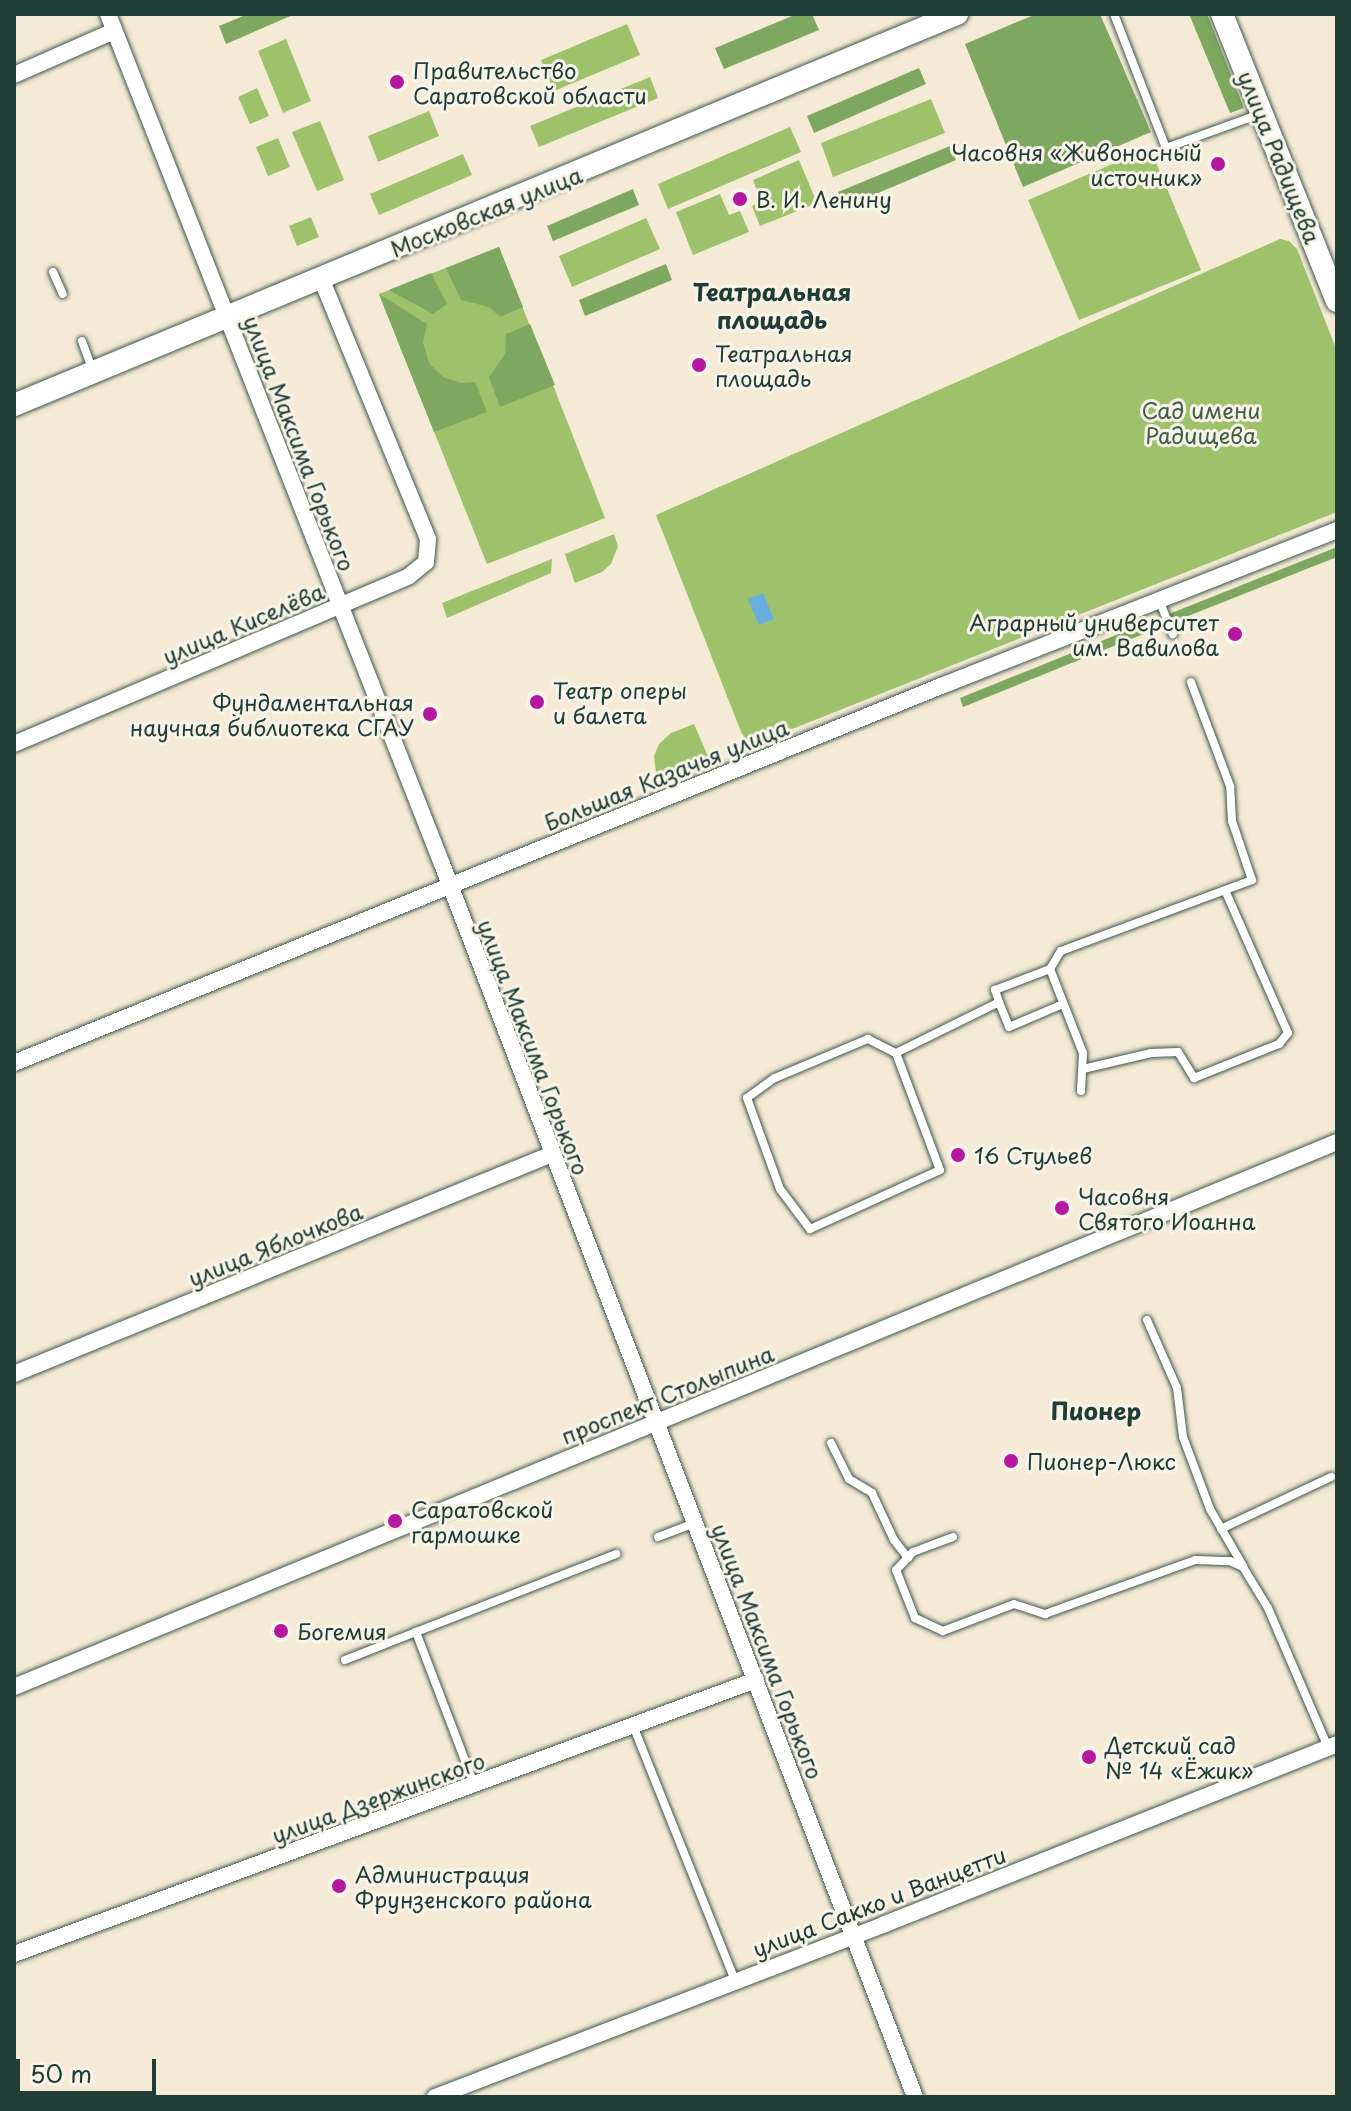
<!DOCTYPE html>
<meta charset="utf-8">
<style>
body{margin:0}
#map{position:relative;width:1351px;height:2111px;overflow:hidden;background:#f4ead5;font-family:"Playpen Sans",sans-serif}
div>[style]{position:absolute}
.green>*{inset:0;background:#9ec26c}
.forest>*{inset:0;background:#7ea860}
.water>*{inset:0;background:#6aaddf}
.roads{filter:drop-shadow(0 0 2px #3f574c) drop-shadow(0 0 2px #3f574c)}
.lane>*{height:8px;margin:-4px;padding:0 4px;transform-origin:4px;border-radius:4px;background:#fff}
.street>*{height:16px;margin:-8px;padding:0 8px;transform-origin:8px;border-radius:8px;background:#fff}
.secondary>*{height:22px;margin:-11px;padding:0 11px;transform-origin:11px;border-radius:11px;background:#fff}
.dots>*{width:22px;height:22px;translate:-50% -50%;box-sizing:border-box;border:4px solid #f7f3e8;border-radius:50%}
span{translate:-50% -50%;white-space:nowrap;text-align:center;line-height:1.15;-webkit-text-stroke:6px #f7f3e8;paint-order:stroke}
.poi-label{font-size:22px;color:#1f3d34}
.left{translate:0 -50%;text-align:left}
.right{translate:-100% -50%;text-align:right}
.street-label{font-size:22px;color:#1f3d34}
.park-label{font-size:22px;color:#3f5e42}
.neighbourhood-label{font-size:24px;color:#1f3d34;font-weight:700}
.frame{position:absolute;inset:0;border:16px solid #1f3d34;pointer-events:none}
.scale{position:absolute;left:16px;top:2059px;width:140px;height:36px;box-sizing:border-box;border:4px solid #1f3d34;border-top:0;padding-left:10px;font-size:24px;line-height:28px;white-space:nowrap;color:#1f3d34;-webkit-text-stroke:6px #f7f3e8;paint-order:stroke}
</style>
<div id="map">
<div class="green">
<div style="clip-path:polygon(627px 24px,640px 55px,554px 91px,541px 60px)"></div>
<div style="clip-path:polygon(286px 39px,311px 101px,283px 113px,258px 51px)"></div>
<div style="clip-path:polygon(650px 77px,658px 98px,539px 147px,530px 126px)"></div>
<div style="clip-path:polygon(257px 88px,269px 116px,250px 124px,238px 97px)"></div>
<div style="clip-path:polygon(931px 99px,945px 133px,833px 177px,821px 143px)"></div>
<div style="clip-path:polygon(429px 111px,439px 136px,378px 162px,368px 136px)"></div>
<div style="clip-path:polygon(320px 121px,344px 180px,317px 191px,292px 132px)"></div>
<div style="clip-path:polygon(790px 127px,801px 152px,668px 209px,658px 184px)"></div>
<div style="clip-path:polygon(278px 138px,290px 167px,268px 176px,256px 147px)"></div>
<div style="clip-path:polygon(1150px 148px,1201px 270px,1079px 320px,1028px 200px)"></div>
<div style="clip-path:polygon(463px 154px,472px 175px,379px 215px,370px 194px)"></div>
<div style="clip-path:polygon(799px 160px,817px 203px,760px 226px,752px 206px,761px 201px,753px 180px)"></div>
<div style="clip-path:polygon(720px 194px,729px 215px,740px 211px,749px 232px,693px 255px,676px 212px)"></div>
<div style="clip-path:polygon(311px 217px,319px 237px,297px 246px,289px 226px)"></div>
<div style="clip-path:polygon(646px 218px,660px 249px,572px 287px,559px 256px)"></div>
<div style="clip-path:polygon(1280px 239px,1289px 241px,1297px 249px,1337px 351px,1337px 512px,747px 747px,656px 515px)"></div>
<div style="clip-path:polygon(499px 247px,605px 518px,487px 564px,379px 294px)"></div>
<div style="clip-path:polygon(614px 534px,618px 546px,611px 564px,602px 572px,575px 583px,565px 554px)"></div>
<div style="clip-path:polygon(552px 559px,551px 573px,447px 618px,442px 603px)"></div>
<div style="clip-path:polygon(694px 724px,710px 761px,657px 782px,654px 756px,659px 744px,671px 733px)"></div>
</div>
<div class="forest">
<div style="clip-path:polygon(248px 14px,295px 14px,226px 44px,219px 26px)"></div>
<div style="clip-path:polygon(797px 14px,812px 14px,819px 30px,724px 69px,715px 48px)"></div>
<div style="clip-path:polygon(1036px 14px,1100px 14px,1151px 132px,1023px 187px,965px 44px)"></div>
<div style="clip-path:polygon(1189px 14px,1207px 14px,1244px 108px,1230px 113px)"></div>
<div style="clip-path:polygon(919px 68px,926px 84px,814px 133px,807px 116px)"></div>
<div style="clip-path:polygon(950px 146px,956px 160px,845px 207px,838px 192px)"></div>
<div style="clip-path:polygon(633px 189px,639px 205px,553px 241px,547px 226px)"></div>
<div style="clip-path:polygon(499px 247px,523px 307px,500px 317px,489px 307px,461px 300px,446px 268px)"></div>
<div style="clip-path:polygon(666px 264px,672px 280px,585px 316px,579px 300px)"></div>
<div style="clip-path:polygon(431px 273px,447px 304px,433px 314px,389px 290px)"></div>
<div style="clip-path:polygon(379px 294px,427px 324px,423px 342px,429px 363px,443px 377px,461px 383px,475px 382px,487px 412px,434px 432px)"></div>
<div style="clip-path:polygon(530px 324px,555px 385px,500px 407px,489px 377px,505px 354px,506px 334px)"></div>
<div style="clip-path:polygon(1337px 547px,1337px 557px,1173px 622px,1169px 614px)"></div>
<div style="clip-path:polygon(1163px 616px,1166px 625px,963px 707px,960px 698px)"></div>
</div>
<div class="water">
<div style="clip-path:polygon(763px 593px,774px 619px,759px 625px,748px 599px)"></div>
</div>
<div class="roads">
<div class="lane">
<div style="left:1114px;top:14px;width:144px;rotate:68.8deg"></div>
<div style="left:1166px;top:148px;width:100px;rotate:-19.9deg"></div>
<div style="left:53px;top:272px;width:24px;rotate:66deg"></div>
<div style="left:82px;top:341px;width:32px;rotate:70deg"></div>
<div style="left:1159px;top:600px;width:37px;rotate:68deg"></div>
<div style="left:1050px;top:969px;width:90px;rotate:68.6deg"></div>
<div style="left:1083px;top:1053px;width:38px;rotate:93deg"></div>
<div style="left:999px;top:1002px;width:27px;rotate:68deg"></div>
<div style="left:1009px;top:1027px;width:59px;rotate:-23.1deg"></div>
<div style="left:868px;top:1039px;width:31px;rotate:27deg"></div>
<div style="left:896px;top:1053px;width:125px;rotate:69.4deg"></div>
<div style="left:940px;top:1170px;width:143px;rotate:155.6deg"></div>
<div style="left:810px;top:1229px;width:50px;rotate:-126.9deg"></div>
<div style="left:780px;top:1189px;width:97px;rotate:-109.9deg"></div>
<div style="left:747px;top:1098px;width:34px;rotate:-36deg"></div>
<div style="left:775px;top:1078px;width:101px;rotate:-22.8deg"></div>
<div style="left:896px;top:1053px;width:115px;rotate:-26.3deg"></div>
<div style="left:999px;top:1002px;width:13px;rotate:-108deg"></div>
<div style="left:995px;top:990px;width:59px;rotate:-20.9deg"></div>
<div style="left:1050px;top:969px;width:21px;rotate:-59deg"></div>
<div style="left:1061px;top:951px;width:204px;rotate:-20.4deg"></div>
<div style="left:1252px;top:880px;width:62px;rotate:-108.7deg"></div>
<div style="left:1232px;top:821px;width:35px;rotate:-93deg"></div>
<div style="left:1230px;top:786px;width:111px;rotate:-110.6deg"></div>
<div style="left:1083px;top:1069px;width:70px;rotate:-13.2deg"></div>
<div style="left:1151px;top:1053px;width:27px;rotate:-2deg"></div>
<div style="left:1178px;top:1052px;width:31px;rotate:58deg"></div>
<div style="left:1194px;top:1078px;width:92px;rotate:-21.8deg"></div>
<div style="left:1279px;top:1044px;width:14px;rotate:-51deg"></div>
<div style="left:1288px;top:1033px;width:156px;rotate:-113.8deg"></div>
<div style="left:1147px;top:1320px;width:74px;rotate:66.2deg"></div>
<div style="left:1177px;top:1388px;width:49px;rotate:83deg"></div>
<div style="left:1183px;top:1437px;width:77px;rotate:69.4deg"></div>
<div style="left:1210px;top:1509px;width:66px;rotate:59.9deg"></div>
<div style="left:831px;top:1443px;width:40px;rotate:63.4deg"></div>
<div style="left:849px;top:1479px;width:27px;rotate:31deg"></div>
<div style="left:872px;top:1493px;width:52px;rotate:64.9deg"></div>
<div style="left:894px;top:1540px;width:23px;rotate:52deg"></div>
<div style="left:1221px;top:1529px;width:122px;rotate:-25.3deg"></div>
<div style="left:658px;top:1537px;width:40px;rotate:-21deg"></div>
<div style="left:953px;top:1537px;width:43px;rotate:159.4deg"></div>
<div style="left:913px;top:1552px;width:25px;rotate:133deg"></div>
<div style="left:896px;top:1570px;width:52px;rotate:68.4deg"></div>
<div style="left:915px;top:1618px;width:31px;rotate:25deg"></div>
<div style="left:943px;top:1631px;width:76px;rotate:-20.8deg"></div>
<div style="left:1014px;top:1604px;width:33px;rotate:18deg"></div>
<div style="left:1045px;top:1614px;width:159px;rotate:-19.8deg"></div>
<div style="left:1195px;top:1560px;width:35px;rotate:2deg"></div>
<div style="left:1230px;top:1561px;width:14px;rotate:25deg"></div>
<div style="left:1243px;top:1567px;width:48px;rotate:58.6deg"></div>
<div style="left:1268px;top:1608px;width:151px;rotate:66.7deg"></div>
<div style="left:345px;top:1660px;width:76px;rotate:-21.5deg"></div>
<div style="left:634px;top:1728px;width:271px;rotate:68.2deg"></div>
<div style="left:474px;top:1784px;width:163px;rotate:-110.9deg"></div>
<div style="left:416px;top:1632px;width:215px;rotate:-21.3deg"></div>
</div>
<div class="street">
<div style="left:108px;top:14px;width:913px;rotate:68.55deg"></div>
<div style="left:442px;top:864px;width:1321px;rotate:69.01deg"></div>
<div style="left:14px;top:75px;width:109px;rotate:-23.7deg"></div>
<div style="left:14px;top:744px;width:429px;rotate:-23deg"></div>
<div style="left:409px;top:576px;width:22px;rotate:-39deg"></div>
<div style="left:426px;top:562px;width:23px;rotate:-85deg"></div>
<div style="left:428px;top:539px;width:282px;rotate:-112.3deg"></div>
<div style="left:14px;top:1063px;width:1001px;rotate:-22.13deg"></div>
<div style="left:941px;top:686px;width:426px;rotate:-21.5deg"></div>
<div style="left:14px;top:1374px;width:581px;rotate:-22.24deg"></div>
<div style="left:14px;top:1687px;width:1431px;rotate:-22.39deg"></div>
<div style="left:14px;top:1954px;width:791px;rotate:-20.27deg"></div>
<div style="left:435px;top:2097px;width:482px;rotate:-21deg"></div>
<div style="left:885px;top:1924px;width:487px;rotate:-21.7deg"></div>
</div>
<div class="secondary">
<div style="left:1222px;top:14px;width:309px;rotate:68.2deg"></div>
<div style="left:14px;top:405px;width:1021px;rotate:-22.52deg"></div>
</div>
</div>
<div class="dots">
<div style="left:397px;top:82px;background:#b5179e"></div>
<div style="left:1218px;top:164px;background:#b5179e"></div>
<div style="left:740px;top:199px;background:#b5179e"></div>
<div style="left:699px;top:365px;background:#b5179e"></div>
<div style="left:1235px;top:634px;background:#b5179e"></div>
<div style="left:537px;top:702px;background:#b5179e"></div>
<div style="left:430px;top:714px;background:#b5179e"></div>
<div style="left:958px;top:1155px;background:#b5179e"></div>
<div style="left:1062px;top:1208px;background:#b5179e"></div>
<div style="left:1011px;top:1461px;background:#b5179e"></div>
<div style="left:395px;top:1521px;background:#b5179e"></div>
<div style="left:281px;top:1631px;background:#b5179e"></div>
<div style="left:1089px;top:1757px;background:#b5179e"></div>
<div style="left:339px;top:1886px;background:#b5179e"></div>
</div>
<div class="poi-label">
<span class="left" style="left:413px;top:82px">Правительство<br>Саратовской области</span>
<span class="right" style="left:1202px;top:164px">Часовня «Живоносный<br>источник»</span>
<span class="left" style="left:756px;top:199px">В. И. Ленину</span>
<span class="left" style="left:715px;top:365px">Театральная<br>площадь</span>
<span class="right" style="left:1219px;top:634px">Аграрный университет<br>им. Вавилова</span>
<span class="left" style="left:553px;top:702px">Театр оперы<br>и балета</span>
<span class="right" style="left:414px;top:714px">Фундаментальная<br>научная библиотека СГАУ</span>
<span class="left" style="left:974px;top:1155px">16 Стульев</span>
<span class="left" style="left:1078px;top:1208px">Часовня<br>Святого Иоанна</span>
<span class="left" style="left:1027px;top:1461px">Пионер-Люкс</span>
<span class="left" style="left:411px;top:1521px">Саратовской<br>гармошке</span>
<span class="left" style="left:297px;top:1631px">Богемия</span>
<span class="left" style="left:1105px;top:1757px">Детский сад<br>№ 14 «Ёжик»</span>
<span class="left" style="left:355px;top:1886px">Администрация<br>Фрунзенского района</span>
</div>
<div class="street-label">
<span style="left:1280px;top:157px;rotate:68deg">улица Радищева</span>
<span style="left:486px;top:211px;rotate:-22deg">Московская улица</span>
<span style="left:300px;top:443px;rotate:69deg">улица Максима Горького</span>
<span style="left:243px;top:623px;rotate:-23deg">улица Киселёва</span>
<span style="left:666px;top:774px;rotate:-22deg">Большая Казачья улица</span>
<span style="left:534px;top:1047px;rotate:69deg">улица Максима Горького</span>
<span style="left:275px;top:1244px;rotate:-22deg">улица Яблочкова</span>
<span style="left:667px;top:1394px;rotate:-22deg">проспект Столыпина</span>
<span style="left:768px;top:1651px;rotate:69deg">улица Максима Горького</span>
<span style="left:378px;top:1797px;rotate:-20deg">улица Дзержинского</span>
<span style="left:879px;top:1901px;rotate:-21deg">улица Сакко и Ванцетти</span>
</div>
<div class="park-label">
<span style="left:1201px;top:422px">Сад имени<br>Радищева</span>
</div>
<div class="neighbourhood-label">
<span style="left:772px;top:306px">Театральная<br>площадь</span>
<span style="left:1096px;top:1411px">Пионер</span>
</div>
<div class="frame"></div>
<div class="scale">50 m</div>
</div>
